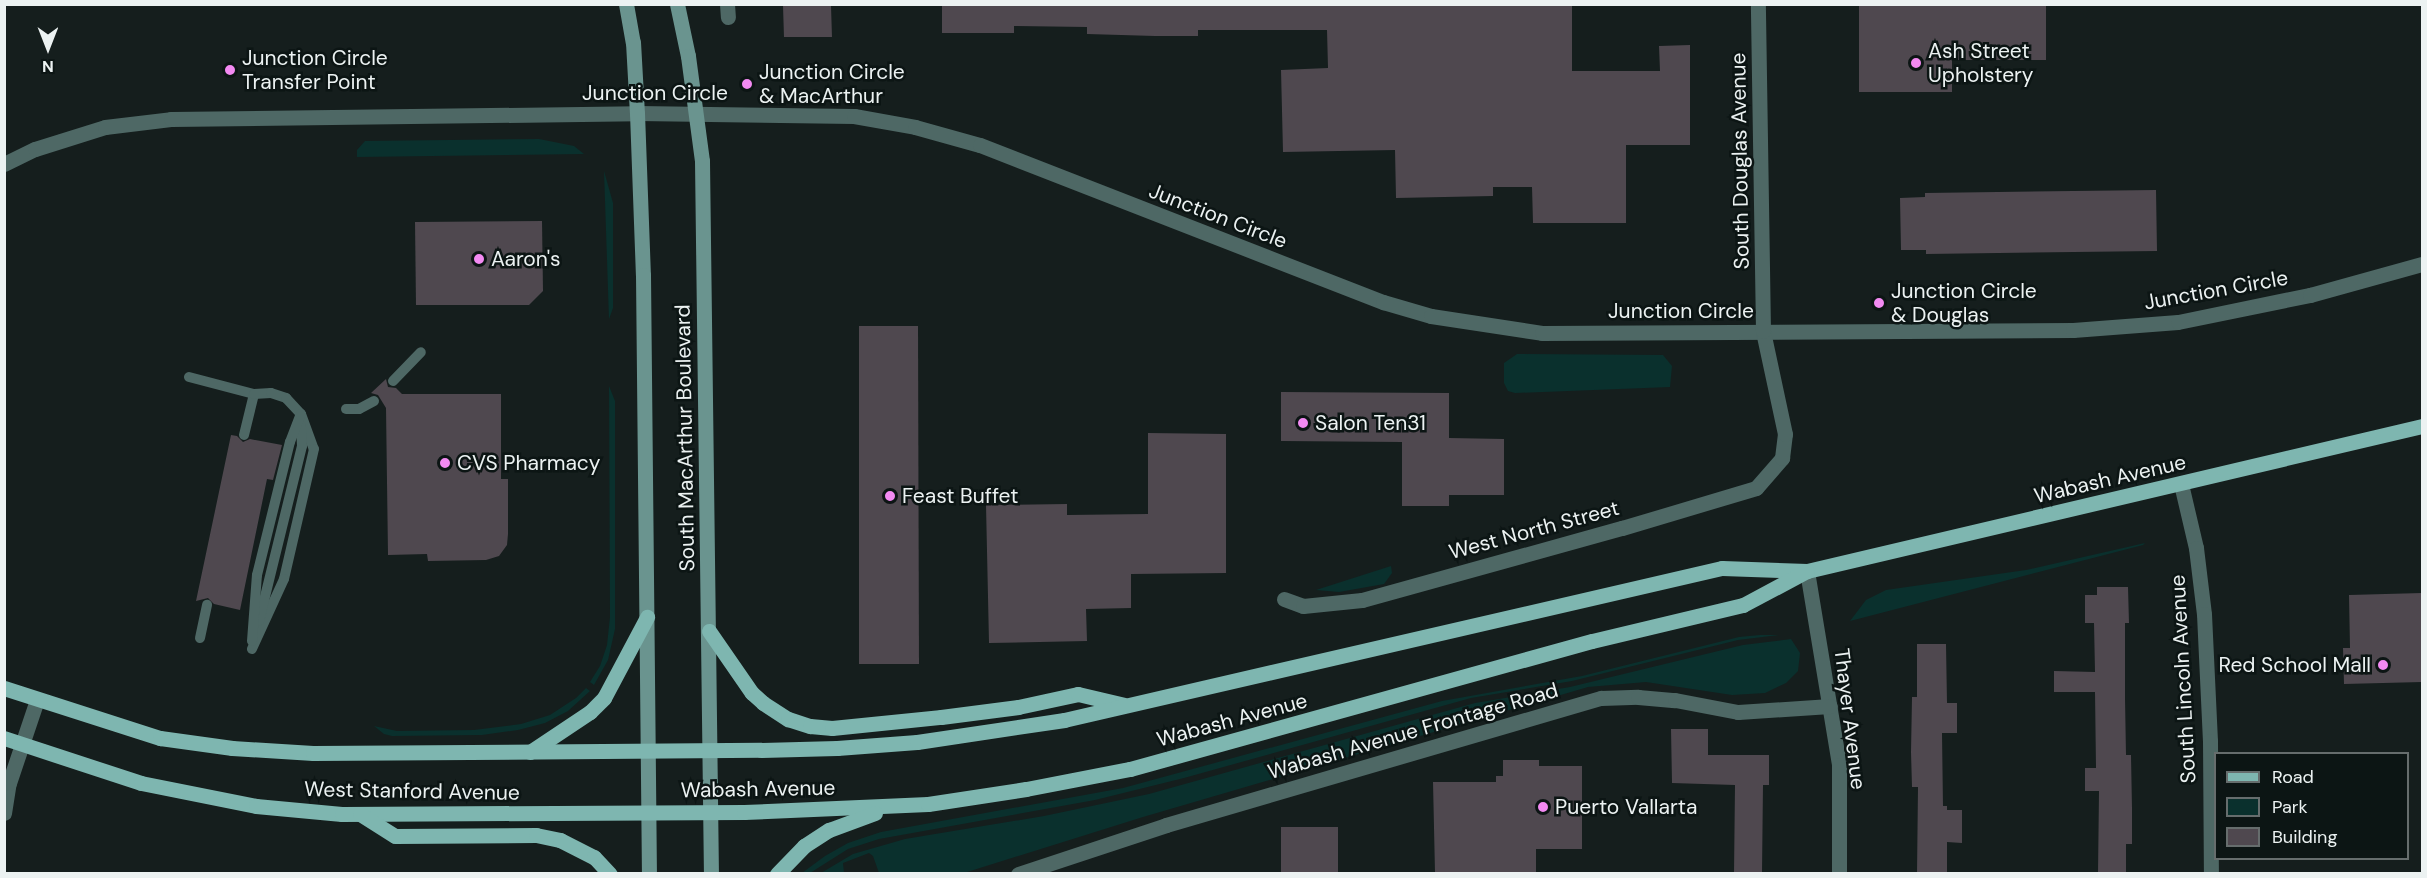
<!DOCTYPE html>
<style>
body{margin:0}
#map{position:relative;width:2427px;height:878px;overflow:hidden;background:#151e1d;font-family:"DM Sans",sans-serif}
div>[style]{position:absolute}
.green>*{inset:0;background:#0a302d}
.building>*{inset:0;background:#4f484f}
.service>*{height:10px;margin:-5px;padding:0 5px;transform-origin:5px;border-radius:5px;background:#4e6865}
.minor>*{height:15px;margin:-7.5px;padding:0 7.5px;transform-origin:7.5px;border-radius:7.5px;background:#4e6865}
.secondary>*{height:15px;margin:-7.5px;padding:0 7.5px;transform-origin:7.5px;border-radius:7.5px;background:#6a948f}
.primary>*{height:15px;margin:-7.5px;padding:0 7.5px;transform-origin:7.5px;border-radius:7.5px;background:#7eb6b0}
.dots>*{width:16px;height:16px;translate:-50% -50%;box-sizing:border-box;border:3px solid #0c1514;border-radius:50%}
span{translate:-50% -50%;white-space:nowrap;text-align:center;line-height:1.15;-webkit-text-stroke:5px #0c1514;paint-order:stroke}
.poi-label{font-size:21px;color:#ecf2f2}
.left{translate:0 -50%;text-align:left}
.right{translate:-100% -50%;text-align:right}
.street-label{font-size:21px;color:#ecf2f2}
.frame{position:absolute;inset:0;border:6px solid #ecf2f2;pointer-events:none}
.legend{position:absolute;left:2214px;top:752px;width:195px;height:108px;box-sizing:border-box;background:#0c1514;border:2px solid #666d6d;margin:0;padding:8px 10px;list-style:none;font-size:18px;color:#ecf2f2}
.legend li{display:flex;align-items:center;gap:12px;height:30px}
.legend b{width:30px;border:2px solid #666d6d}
.north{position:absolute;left:18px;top:18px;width:60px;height:60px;-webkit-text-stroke:4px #0c1514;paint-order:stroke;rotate:180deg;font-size:16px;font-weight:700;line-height:24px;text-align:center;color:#ecf2f2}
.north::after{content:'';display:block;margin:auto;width:21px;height:27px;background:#ecf2f2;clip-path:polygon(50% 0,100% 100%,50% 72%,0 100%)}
</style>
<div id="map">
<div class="green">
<div style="clip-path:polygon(539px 139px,574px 146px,584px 154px,357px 157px,357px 150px,365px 141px)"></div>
<div style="clip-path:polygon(604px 171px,613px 203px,613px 308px,609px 319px)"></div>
<div style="clip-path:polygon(1517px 354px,1663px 355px,1672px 366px,1670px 387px,1515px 393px,1508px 391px,1504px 383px,1504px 363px)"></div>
<div style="clip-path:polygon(609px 386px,615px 401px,615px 629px,608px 660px,594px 685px,590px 682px,600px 666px,607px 645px,610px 617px)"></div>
<div style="clip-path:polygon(2145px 543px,2143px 545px,1850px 621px,1866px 600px,1886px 590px,2026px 570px)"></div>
<div style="clip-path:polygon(1391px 566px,1392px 573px,1384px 584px,1339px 592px,1316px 590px)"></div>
<div style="clip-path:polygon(1760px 635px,1779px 635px,1738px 640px,1572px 681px,1471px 698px,1184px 778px,1095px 800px,879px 839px,848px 849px,810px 873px,802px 873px,825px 856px,848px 843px,881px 832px,1123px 788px,1442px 701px,1582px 676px,1739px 637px)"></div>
<div style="clip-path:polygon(1791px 639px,1800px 653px,1798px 671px,1786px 683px,1765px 693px,1732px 695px,1646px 682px,1588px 687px,1143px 817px,964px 873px,879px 873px,873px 856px,869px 853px,843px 863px,844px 873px,821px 873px,853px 854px,905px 839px,1044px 816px,1149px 794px,1475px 703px,1570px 687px,1743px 645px)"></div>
<div style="clip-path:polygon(586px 688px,590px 691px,568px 711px,545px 723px,518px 730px,482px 735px,392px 736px,384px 734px,374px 726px,397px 731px,474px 730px,521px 724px,550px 715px,576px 698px)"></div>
</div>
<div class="building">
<div style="clip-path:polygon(942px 4px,1572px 4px,1572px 71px,1660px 71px,1659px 46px,1690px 45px,1690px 145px,1626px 145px,1626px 223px,1533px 223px,1532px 187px,1493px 187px,1493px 196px,1396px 198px,1395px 150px,1283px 152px,1281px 70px,1328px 68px,1327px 30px,1198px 30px,1198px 36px,1155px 36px,1087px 34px,1087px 27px,1014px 26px,1014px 33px,942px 33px)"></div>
<div style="clip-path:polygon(1859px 4px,2046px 4px,2046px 60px,1952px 60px,1952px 92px,1859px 92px)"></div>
<div style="clip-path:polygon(783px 6px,831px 6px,832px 37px,784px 37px)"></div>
<div style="clip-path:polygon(2156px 190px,2157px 251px,1926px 254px,1926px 250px,1901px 250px,1900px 198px,1925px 197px,1925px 193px)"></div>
<div style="clip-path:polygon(542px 221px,543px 291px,529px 305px,416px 305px,415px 222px)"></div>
<div style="clip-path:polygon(859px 326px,918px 326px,919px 664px,859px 664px)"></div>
<div style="clip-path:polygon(386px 379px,388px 387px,396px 388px,402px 394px,501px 394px,501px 479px,508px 479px,508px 534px,507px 545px,499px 556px,486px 560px,428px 561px,427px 554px,388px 555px,386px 408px,378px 395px,371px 393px)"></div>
<div style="clip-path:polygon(1281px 392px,1449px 393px,1449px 438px,1504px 439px,1504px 495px,1449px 495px,1449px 506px,1402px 506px,1402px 442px,1281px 441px)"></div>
<div style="clip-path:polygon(1148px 433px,1226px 434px,1226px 573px,1131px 574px,1131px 608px,1086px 609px,1087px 641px,989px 643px,986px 505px,1067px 504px,1067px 515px,1148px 514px)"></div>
<div style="clip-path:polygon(231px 435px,237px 436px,243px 442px,250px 439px,282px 445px,273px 480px,267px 479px,240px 610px,214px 604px,208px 598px,196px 601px)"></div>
<div style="clip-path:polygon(2097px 587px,2128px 587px,2129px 623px,2125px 623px,2125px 698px,2126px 755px,2131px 755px,2132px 808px,2132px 844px,2126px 844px,2126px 873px,2098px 873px,2099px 791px,2085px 791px,2085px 768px,2096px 768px,2095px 692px,2054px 692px,2054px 671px,2095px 672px,2094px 623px,2085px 623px,2085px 595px,2097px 595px)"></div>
<div style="clip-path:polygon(2422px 593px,2422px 682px,2344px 684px,2343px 648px,2350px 648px,2349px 595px)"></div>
<div style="clip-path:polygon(1917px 644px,1946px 644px,1947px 703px,1957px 703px,1957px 733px,1942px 733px,1943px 806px,1947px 806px,1947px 810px,1962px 810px,1962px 843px,1947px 842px,1947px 873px,1917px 873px,1918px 787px,1912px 787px,1911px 752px,1912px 697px,1917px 697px)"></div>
<div style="clip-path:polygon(1671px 729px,1708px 729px,1708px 755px,1769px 755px,1769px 785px,1763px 785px,1762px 873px,1734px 873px,1735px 785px,1672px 783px)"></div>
<div style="clip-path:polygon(1503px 760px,1539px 760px,1539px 766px,1582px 766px,1582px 849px,1536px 849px,1536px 873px,1435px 873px,1433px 782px,1496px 782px,1496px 776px,1503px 776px)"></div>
<div style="clip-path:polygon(1281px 827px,1338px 827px,1338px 873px,1281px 873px)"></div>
</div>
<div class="service">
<div style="left:189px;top:377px;width:67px;rotate:14.7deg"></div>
<div style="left:393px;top:381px;width:40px;rotate:-46deg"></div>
<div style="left:346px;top:409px;width:13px"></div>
<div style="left:359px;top:409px;width:17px;rotate:-28deg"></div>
<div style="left:244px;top:435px;width:42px;rotate:-76.3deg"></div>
<div style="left:254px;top:394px;width:17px;rotate:-3deg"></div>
<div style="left:271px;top:393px;width:16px;rotate:18deg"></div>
<div style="left:286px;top:398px;width:22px;rotate:47deg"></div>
<div style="left:301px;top:414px;width:37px;rotate:70deg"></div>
<div style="left:314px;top:449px;width:133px;rotate:103deg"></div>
<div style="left:284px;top:579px;width:77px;rotate:114.6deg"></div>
<div style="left:259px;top:621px;width:180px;rotate:-76.2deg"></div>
<div style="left:302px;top:446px;width:20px;rotate:-93deg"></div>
<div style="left:200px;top:638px;width:34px;rotate:-78deg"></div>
<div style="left:252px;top:641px;width:66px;rotate:-85.7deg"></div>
<div style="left:257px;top:575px;width:137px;rotate:-76.1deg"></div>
<div style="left:290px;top:442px;width:30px;rotate:-69deg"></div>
</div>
<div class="minor">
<div style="left:727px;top:4px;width:13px;rotate:86deg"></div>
<div style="left:4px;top:164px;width:34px;rotate:-26deg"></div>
<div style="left:35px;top:149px;width:73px;rotate:-17.4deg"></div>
<div style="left:105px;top:127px;width:66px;rotate:-6.9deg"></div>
<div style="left:171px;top:119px;width:466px;rotate:-0.7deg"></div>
<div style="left:637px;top:113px;width:217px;rotate:0.8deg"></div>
<div style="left:854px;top:116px;width:62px;rotate:10.2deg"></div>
<div style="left:915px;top:127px;width:67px;rotate:15.5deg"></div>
<div style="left:980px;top:145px;width:433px;rotate:21.3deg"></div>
<div style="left:1383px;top:302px;width:50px;rotate:16.3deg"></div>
<div style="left:1431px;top:316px;width:112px;rotate:8.7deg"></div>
<div style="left:1542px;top:333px;width:531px;rotate:-0.32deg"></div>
<div style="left:2073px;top:330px;width:105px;rotate:-4.4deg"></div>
<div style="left:2178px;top:322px;width:135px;rotate:-11.6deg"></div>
<div style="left:2310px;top:295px;width:116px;rotate:-15.5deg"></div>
<div style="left:2181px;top:484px;width:66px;rotate:76.8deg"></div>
<div style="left:2196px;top:548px;width:66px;rotate:83.1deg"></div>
<div style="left:2204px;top:614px;width:127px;rotate:87.3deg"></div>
<div style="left:2210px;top:741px;width:133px;rotate:89.6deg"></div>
<div style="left:1807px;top:571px;width:197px;rotate:80.6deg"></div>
<div style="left:1839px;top:765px;width:109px;rotate:90deg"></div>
<div style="left:1284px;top:599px;width:20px;rotate:20deg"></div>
<div style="left:1303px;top:606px;width:59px;rotate:-5.8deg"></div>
<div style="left:1362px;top:600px;width:270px;rotate:-15.5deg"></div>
<div style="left:1622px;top:528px;width:140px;rotate:-16.6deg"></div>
<div style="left:1756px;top:488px;width:40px;rotate:-49deg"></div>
<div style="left:1782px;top:458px;width:24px;rotate:-83deg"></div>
<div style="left:1785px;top:434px;width:105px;rotate:-102.1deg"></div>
<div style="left:1763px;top:331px;width:327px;rotate:-90.9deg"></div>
<div style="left:4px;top:813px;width:30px;rotate:-81deg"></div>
<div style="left:9px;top:783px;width:88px;rotate:-71.4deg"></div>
<div style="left:1018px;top:874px;width:156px;rotate:-18.3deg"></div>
<div style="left:1166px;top:825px;width:453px;rotate:-16.3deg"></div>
<div style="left:1601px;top:698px;width:37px;rotate:-2deg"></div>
<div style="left:1638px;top:697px;width:37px;rotate:5deg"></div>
<div style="left:1675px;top:700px;width:64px;rotate:10.8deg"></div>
<div style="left:1738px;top:712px;width:92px;rotate:-3.7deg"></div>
</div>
<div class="secondary">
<div style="left:626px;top:4px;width:39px;rotate:80deg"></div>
<div style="left:633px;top:42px;width:71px;rotate:86.8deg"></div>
<div style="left:637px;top:113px;width:162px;rotate:87.9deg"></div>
<div style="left:643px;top:275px;width:599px;rotate:89.43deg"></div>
<div style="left:677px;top:4px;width:53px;rotate:78.1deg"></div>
<div style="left:688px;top:56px;width:106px;rotate:82.4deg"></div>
<div style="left:702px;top:161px;width:713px;rotate:89.28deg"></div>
</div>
<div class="primary">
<div style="left:709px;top:631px;width:75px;rotate:55.3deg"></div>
<div style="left:752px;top:693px;width:15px;rotate:42deg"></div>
<div style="left:763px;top:703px;width:30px;rotate:33deg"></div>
<div style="left:788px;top:719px;width:23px;rotate:18deg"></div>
<div style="left:810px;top:726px;width:22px;rotate:5deg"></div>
<div style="left:832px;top:728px;width:110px;rotate:-5.8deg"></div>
<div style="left:941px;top:717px;width:78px;rotate:-7.4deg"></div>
<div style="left:1018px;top:707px;width:61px;rotate:-12.2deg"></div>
<div style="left:1078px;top:694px;width:47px;rotate:13.4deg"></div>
<div style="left:4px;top:688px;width:164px;rotate:17.8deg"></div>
<div style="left:160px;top:738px;width:73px;rotate:7.9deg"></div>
<div style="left:232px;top:748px;width:81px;rotate:3.5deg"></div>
<div style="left:313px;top:753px;width:448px;rotate:-0.4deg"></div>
<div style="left:761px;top:750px;width:76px;rotate:-1.5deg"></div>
<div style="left:837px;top:748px;width:80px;rotate:-4.3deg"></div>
<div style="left:917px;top:742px;width:149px;rotate:-8.5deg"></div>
<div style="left:1064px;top:720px;width:675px;rotate:-13.01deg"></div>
<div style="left:1722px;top:568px;width:85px;rotate:2deg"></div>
<div style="left:1807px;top:571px;width:632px;rotate:-13.27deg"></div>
<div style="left:4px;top:738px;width:144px;rotate:18.2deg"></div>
<div style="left:141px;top:783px;width:117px;rotate:11.3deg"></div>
<div style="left:256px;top:806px;width:86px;rotate:5.3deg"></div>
<div style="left:342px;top:814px;width:402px;rotate:-0.3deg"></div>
<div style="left:744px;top:812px;width:184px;rotate:-2.5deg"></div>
<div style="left:928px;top:804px;width:99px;rotate:-8.7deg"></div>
<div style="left:1026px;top:789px;width:106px;rotate:-10.9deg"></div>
<div style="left:1130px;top:769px;width:479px;rotate:-15.5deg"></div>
<div style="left:1592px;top:641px;width:155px;rotate:-13.4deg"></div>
<div style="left:1743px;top:605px;width:72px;rotate:-28deg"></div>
<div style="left:530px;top:752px;width:72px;rotate:-33.7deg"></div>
<div style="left:590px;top:712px;width:20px;rotate:-45deg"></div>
<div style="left:604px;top:698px;width:92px;rotate:-62deg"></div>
<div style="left:360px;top:814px;width:41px;rotate:32.2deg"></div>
<div style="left:395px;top:836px;width:141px;rotate:-0.4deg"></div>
<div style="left:536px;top:835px;width:25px;rotate:12deg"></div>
<div style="left:560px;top:840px;width:38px;rotate:27deg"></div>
<div style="left:594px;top:857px;width:23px;rotate:47deg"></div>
<div style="left:777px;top:874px;width:39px;rotate:-46deg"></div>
<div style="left:804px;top:846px;width:30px;rotate:-33deg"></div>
<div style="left:829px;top:830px;width:49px;rotate:-20.3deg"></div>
</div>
<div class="dots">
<div style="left:1916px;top:63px;background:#f38af2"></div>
<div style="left:230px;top:70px;background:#f38af2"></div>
<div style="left:747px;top:84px;background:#f38af2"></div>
<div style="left:479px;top:259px;background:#f38af2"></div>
<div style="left:1879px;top:303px;background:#f38af2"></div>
<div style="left:1303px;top:423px;background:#f38af2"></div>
<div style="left:445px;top:463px;background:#f38af2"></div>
<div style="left:890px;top:496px;background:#f38af2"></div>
<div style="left:2383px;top:665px;background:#f38af2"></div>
<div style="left:1543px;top:807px;background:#f38af2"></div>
</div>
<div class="poi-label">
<span class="left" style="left:1928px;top:63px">Ash Street<br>Upholstery</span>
<span class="left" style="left:242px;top:70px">Junction Circle<br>Transfer Point</span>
<span class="left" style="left:759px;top:84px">Junction Circle<br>&amp; MacArthur</span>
<span class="left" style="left:491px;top:259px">Aaron's</span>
<span class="left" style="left:1891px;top:303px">Junction Circle<br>&amp; Douglas</span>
<span class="left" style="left:1315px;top:423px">Salon Ten31</span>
<span class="left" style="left:457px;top:463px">CVS Pharmacy</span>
<span class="left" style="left:902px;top:496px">Feast Buffet</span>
<span class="right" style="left:2371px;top:665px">Red School Mall</span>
<span class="left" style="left:1555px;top:807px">Puerto Vallarta</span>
</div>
<div class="street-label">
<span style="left:655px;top:93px">Junction Circle</span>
<span style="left:1740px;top:161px;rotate:-91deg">South Douglas Avenue</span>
<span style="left:1218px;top:216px;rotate:21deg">Junction Circle</span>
<span style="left:2216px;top:290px;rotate:-10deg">Junction Circle</span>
<span style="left:1681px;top:311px">Junction Circle</span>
<span style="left:685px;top:438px;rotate:-91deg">South MacArthur Boulevard</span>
<span style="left:2110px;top:479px;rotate:-13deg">Wabash Avenue</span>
<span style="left:1534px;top:530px;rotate:-15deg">West North Street</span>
<span style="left:2183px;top:679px;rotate:-93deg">South Lincoln Avenue</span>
<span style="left:1850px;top:719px;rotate:83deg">Thayer Avenue</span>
<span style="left:1232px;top:720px;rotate:-15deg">Wabash Avenue</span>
<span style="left:1413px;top:731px;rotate:-16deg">Wabash Avenue Frontage Road</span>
<span style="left:758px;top:789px;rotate:-1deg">Wabash Avenue</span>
<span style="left:412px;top:791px;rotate:1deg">West Stanford Avenue</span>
</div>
<div class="frame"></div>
<ul class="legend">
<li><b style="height:8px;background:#7eb6b0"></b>Road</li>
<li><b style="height:16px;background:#0a302d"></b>Park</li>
<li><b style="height:16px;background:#4f484f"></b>Building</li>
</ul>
<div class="north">N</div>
</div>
